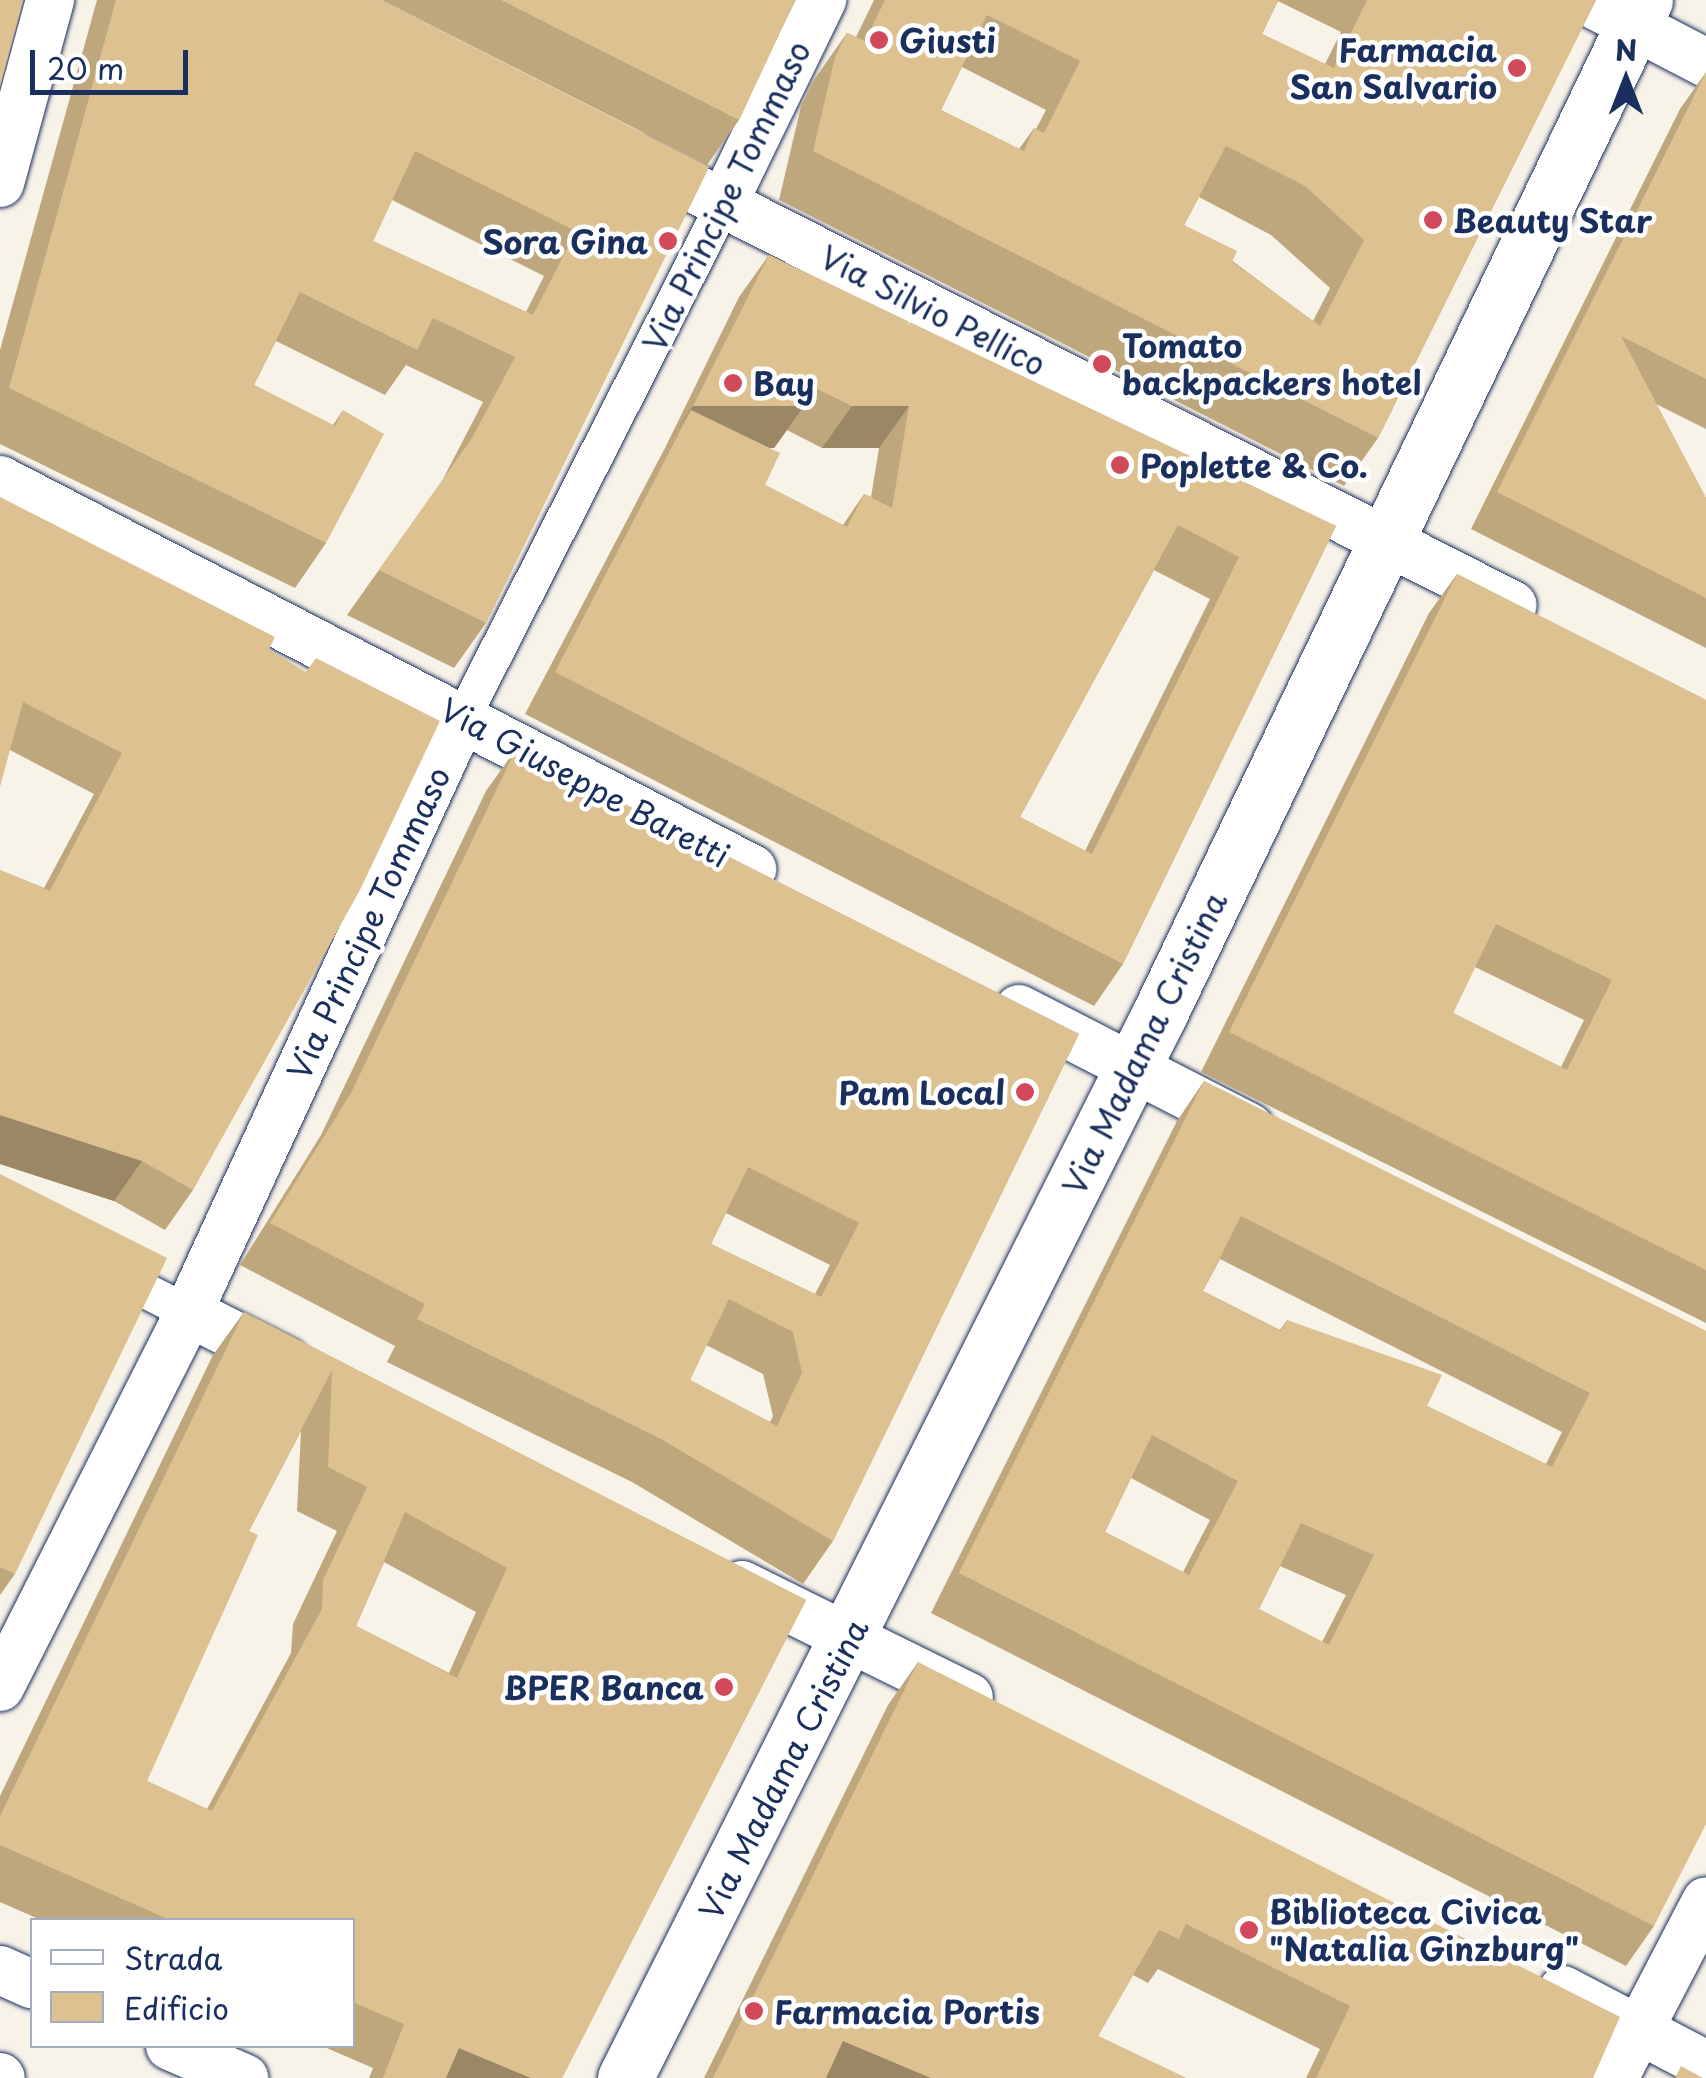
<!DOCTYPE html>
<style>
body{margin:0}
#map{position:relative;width:1706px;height:2078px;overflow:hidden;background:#f8f3e9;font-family:"Playpen Sans",sans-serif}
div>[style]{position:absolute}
.roads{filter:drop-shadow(0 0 2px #1b2f5e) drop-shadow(0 0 2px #1b2f5e)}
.pedestrian>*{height:35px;margin:-17.5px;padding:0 17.5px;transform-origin:17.5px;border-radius:17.5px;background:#fff}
.minor>*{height:48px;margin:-24px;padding:0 24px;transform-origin:24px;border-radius:24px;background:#fff}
.tertiary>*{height:55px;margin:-27.5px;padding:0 27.5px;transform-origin:27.5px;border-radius:27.5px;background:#fff}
.wall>*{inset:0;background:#bea67d}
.shaded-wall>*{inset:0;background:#9b8766}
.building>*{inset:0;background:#ddc191}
.dots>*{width:28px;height:28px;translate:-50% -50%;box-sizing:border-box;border:5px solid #fff;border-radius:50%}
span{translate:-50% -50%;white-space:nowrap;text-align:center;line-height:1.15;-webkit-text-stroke:9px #fff;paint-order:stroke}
.poi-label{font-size:32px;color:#1b2f5e;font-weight:700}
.left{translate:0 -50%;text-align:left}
.right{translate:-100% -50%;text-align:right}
.street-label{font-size:32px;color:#1b2f5e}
.legend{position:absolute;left:30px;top:1918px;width:325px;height:130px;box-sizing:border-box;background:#fff;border:2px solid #a4acbf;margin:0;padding:12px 18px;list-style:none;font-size:30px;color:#1b2f5e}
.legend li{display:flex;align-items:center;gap:20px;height:50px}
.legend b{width:50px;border:2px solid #a4acbf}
.north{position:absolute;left:1576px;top:30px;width:100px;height:100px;-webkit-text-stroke:8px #fff;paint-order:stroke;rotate:0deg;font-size:28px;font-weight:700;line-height:40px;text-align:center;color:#1b2f5e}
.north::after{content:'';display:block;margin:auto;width:35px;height:45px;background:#1b2f5e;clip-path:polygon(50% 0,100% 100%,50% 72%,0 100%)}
.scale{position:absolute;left:30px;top:50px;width:158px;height:45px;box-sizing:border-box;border:5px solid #1b2f5e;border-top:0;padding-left:12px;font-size:30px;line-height:35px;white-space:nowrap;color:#1b2f5e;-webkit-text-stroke:8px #fff;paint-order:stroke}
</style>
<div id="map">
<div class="roads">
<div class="pedestrian">
<div style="left:462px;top:718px;width:579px;rotate:-63.08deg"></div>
<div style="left:109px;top:1272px;width:89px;rotate:26.9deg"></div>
</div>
<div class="minor">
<div style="left:1585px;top:0;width:136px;rotate:27.5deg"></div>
<div style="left:640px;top:161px;width:979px;rotate:26.98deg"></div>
<div style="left:0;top:183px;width:190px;rotate:-74.7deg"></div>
<div style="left:724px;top:202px;width:225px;rotate:-64.1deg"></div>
<div style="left:0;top:480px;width:847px;rotate:27.35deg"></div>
<div style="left:1019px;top:1009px;width:259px;rotate:27.2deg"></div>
<div style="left:188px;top:1312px;width:111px;rotate:26.8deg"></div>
<div style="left:742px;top:1585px;width:253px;rotate:26.3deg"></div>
<div style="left:0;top:1687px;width:404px;rotate:-63.2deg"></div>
<div style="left:182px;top:1326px;width:669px;rotate:-65.27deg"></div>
<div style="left:0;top:1970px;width:35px;rotate:24deg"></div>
<div style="left:1563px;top:1990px;width:161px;rotate:27.7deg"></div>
<div style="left:170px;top:2046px;width:81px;rotate:23.4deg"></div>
<div style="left:0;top:2077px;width:1px;rotate:45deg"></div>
<div style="left:1614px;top:2078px;width:199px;rotate:-62.5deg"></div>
</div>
<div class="tertiary">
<div style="left:625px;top:2078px;width:1190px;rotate:-63.33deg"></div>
<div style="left:1159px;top:1015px;width:1125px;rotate:-64.41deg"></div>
</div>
</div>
<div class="wall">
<div style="clip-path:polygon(evenodd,97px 0,380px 0,709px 167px,486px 623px,454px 668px,347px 615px,442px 481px,483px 402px,406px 365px,385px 395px,276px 341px,254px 385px,333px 425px,343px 410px,326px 543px,295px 588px,0 444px,0 350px,97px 0,392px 200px,544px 276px,526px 312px,373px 241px,392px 200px)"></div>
<div style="clip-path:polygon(381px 0,795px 0,739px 120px,707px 165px)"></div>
<div style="clip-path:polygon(evenodd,874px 0,1596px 0,1378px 438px,1344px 486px,779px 200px,801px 106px,813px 81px,847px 33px,856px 37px,874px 0,1278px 1px,1341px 32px,1325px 64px,1262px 34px,1278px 1px,874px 0,962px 67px,1046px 110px,1036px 129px,1034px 128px,1019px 149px,941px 110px,962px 67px,874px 0,1199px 197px,1271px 235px,1330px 288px,1313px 321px,1184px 225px,1199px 197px)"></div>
<div style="clip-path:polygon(1706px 72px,1706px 429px,1656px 404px,1706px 498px,1706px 648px,1471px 529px,1680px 109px)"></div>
<div style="clip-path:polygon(evenodd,769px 255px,1336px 526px,1123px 964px,1094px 1006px,525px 714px,665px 448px,739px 297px,769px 255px,787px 430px,822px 448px,879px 448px,871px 497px,864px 494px,843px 525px,765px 485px,769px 448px,774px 448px,787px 430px,769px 255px,1154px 570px,1210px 599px,1085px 851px,1020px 817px,1154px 570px)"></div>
<div style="clip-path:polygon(0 497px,269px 649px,193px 1190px,165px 1230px,114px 1201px,0 1164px,0 870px,44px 888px,94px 794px,10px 750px)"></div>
<div style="clip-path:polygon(evenodd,1457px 574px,1706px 700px,1706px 1323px,1201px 1072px,1429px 613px,1457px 574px,1475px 967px,1584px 1020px,1561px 1067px,1453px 1013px,1475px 967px)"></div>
<div style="clip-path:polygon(evenodd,516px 749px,1079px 1034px,833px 1541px,803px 1584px,632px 1482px,387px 1362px,395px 1346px,240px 1265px,321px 1135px,486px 791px,516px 749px,726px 1213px,830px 1265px,815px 1294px,711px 1244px,726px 1213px,516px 749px,706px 1345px,763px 1374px,773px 1416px,770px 1422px,690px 1380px,706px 1345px)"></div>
<div style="clip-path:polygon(evenodd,1204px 1081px,1706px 1331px,1654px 1926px,1626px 1966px,931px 1613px,1177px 1121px,1204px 1081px,1220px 1259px,1562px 1432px,1546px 1464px,1427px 1406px,1287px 1320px,1280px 1330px,1203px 1291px,1220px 1259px,1204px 1081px,1131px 1478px,1210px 1520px,1183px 1572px,1105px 1532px,1131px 1478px,1204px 1081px,1280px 1566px,1346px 1595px,1322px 1642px,1259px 1609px,1280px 1566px)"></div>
<div style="clip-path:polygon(0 1174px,15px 1574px,0 1595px)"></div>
<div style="clip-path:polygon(evenodd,244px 1312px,806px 1600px,562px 2078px,369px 2078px,373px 2068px,322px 2046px,352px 2046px,352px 1920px,41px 1920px,0 1902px,0 1796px,213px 1355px,244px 1312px,301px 1431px,297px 1511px,337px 1531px,293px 1624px,291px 1653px,207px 1809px,147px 1781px,249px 1531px,301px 1431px,244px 1312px,384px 1562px,476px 1612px,449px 1673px,356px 1626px,384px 1562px)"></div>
<div style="clip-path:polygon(918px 1662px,1593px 2078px,1306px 2078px,1320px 2049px,1158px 1969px,1148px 1983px,1133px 1975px,1098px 2036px,1186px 2078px,704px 2078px,888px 1705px)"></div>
</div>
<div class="shaded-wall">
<div style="clip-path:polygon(693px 406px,804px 406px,774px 448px,672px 448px,691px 410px,664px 448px)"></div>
<div style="clip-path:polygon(852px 406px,909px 406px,879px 448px,822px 448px)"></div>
<div style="clip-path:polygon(0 1115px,142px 1161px,114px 1201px,0 1164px)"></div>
<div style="clip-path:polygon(843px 2041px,931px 2078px,818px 2078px)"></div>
<div style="clip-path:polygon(459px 2048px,531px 2078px,438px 2078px)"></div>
</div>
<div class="building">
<div style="clip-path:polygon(0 0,23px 0,0 86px)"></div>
<div style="clip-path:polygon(evenodd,116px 0,380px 0,709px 167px,486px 623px,379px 570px,472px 438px,515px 357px,433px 318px,417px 350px,300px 292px,254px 385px,335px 426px,343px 410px,384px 434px,326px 543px,9px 388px,116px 0,415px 151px,576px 231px,533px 315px,373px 241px,415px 151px)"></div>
<div style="clip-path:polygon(501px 0,795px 0,739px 120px)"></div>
<div style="clip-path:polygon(evenodd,885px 0,1278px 0,1262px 34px,1334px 68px,1367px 0,1596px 0,1378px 438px,813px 151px,835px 57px,847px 33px,865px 41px,885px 0,987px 15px,1080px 61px,1044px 133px,1034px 128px,1024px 151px,941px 110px,987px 15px,885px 0,1226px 146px,1305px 186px,1364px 240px,1320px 326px,1232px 262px,1237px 251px,1184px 225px,1226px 146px)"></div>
<div style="clip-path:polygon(1706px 72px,1706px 379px,1621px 336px,1706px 498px,1706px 598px,1497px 492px)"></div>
<div style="clip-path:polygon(evenodd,769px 255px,1336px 526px,1123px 964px,555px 672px,691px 410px,780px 453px,765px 485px,847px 527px,864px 494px,892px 508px,909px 406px,852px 406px,813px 387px,804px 406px,693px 406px,769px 255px,1178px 525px,1239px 557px,1092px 854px,1020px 817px,1178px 525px)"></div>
<div style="clip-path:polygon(0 497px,275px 637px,269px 649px,306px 672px,316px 658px,440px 721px,360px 890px,193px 1190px,142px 1161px,0 1115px,0 870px,50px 891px,122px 753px,23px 702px,0 787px)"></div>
<div style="clip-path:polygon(evenodd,1457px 574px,1706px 700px,1706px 1270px,1229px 1032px,1457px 574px,1496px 924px,1612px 980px,1567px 1070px,1453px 1013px,1496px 924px)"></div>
<div style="clip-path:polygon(evenodd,516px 749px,1079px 1034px,833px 1541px,661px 1439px,417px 1319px,425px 1304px,270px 1223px,351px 1093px,516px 749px,748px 1167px,859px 1223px,821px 1297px,711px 1244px,748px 1167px,516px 749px,729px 1299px,793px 1332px,802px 1373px,777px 1426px,690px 1380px,729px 1299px)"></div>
<div style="clip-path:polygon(evenodd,1204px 1081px,1706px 1331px,1706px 1824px,1654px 1926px,959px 1573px,1204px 1081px,1241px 1216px,1590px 1393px,1552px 1467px,1427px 1406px,1442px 1375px,1287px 1320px,1281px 1331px,1203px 1291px,1241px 1216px,1204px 1081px,1152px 1435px,1238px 1481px,1189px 1575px,1105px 1532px,1152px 1435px,1204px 1081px,1301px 1523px,1374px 1555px,1329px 1645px,1259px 1609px,1301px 1523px)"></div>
<div style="clip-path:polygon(0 1174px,167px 1258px,15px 1574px,0 1567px)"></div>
<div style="clip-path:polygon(evenodd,244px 1312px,806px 1600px,562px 2078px,531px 2078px,459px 2048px,446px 2078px,383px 2078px,404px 2024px,352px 2002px,352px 1920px,170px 1920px,0 1845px,0 1816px,244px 1312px,332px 1370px,328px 1467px,367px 1487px,323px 1580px,322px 1609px,212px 1811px,147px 1781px,258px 1535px,249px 1531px,332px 1370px,244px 1312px,405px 1512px,507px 1568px,457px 1678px,356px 1626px,405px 1512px)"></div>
<div style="clip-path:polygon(918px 1662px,1620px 2017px,1593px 2078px,1316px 2078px,1350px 2006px,1186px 1924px,1179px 1939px,1159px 1930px,1098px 2036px,1186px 2078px,931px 2078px,843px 2041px,826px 2078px,713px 2078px)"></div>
<div style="clip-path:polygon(1681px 2066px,1703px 2078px,1675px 2078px)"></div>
</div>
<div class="dots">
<div style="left:879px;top:40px;background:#d1495b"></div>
<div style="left:1517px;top:68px;background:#d1495b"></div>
<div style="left:1433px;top:220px;background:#d1495b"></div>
<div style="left:668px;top:241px;background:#d1495b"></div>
<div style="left:1102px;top:364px;background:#d1495b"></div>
<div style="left:733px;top:383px;background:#d1495b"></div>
<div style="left:1120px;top:465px;background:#d1495b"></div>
<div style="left:1025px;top:1092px;background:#d1495b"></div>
<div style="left:724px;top:1687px;background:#d1495b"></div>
<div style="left:1249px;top:1930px;background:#d1495b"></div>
<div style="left:754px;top:2011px;background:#d1495b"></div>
</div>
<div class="poi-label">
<span class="left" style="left:899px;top:40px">Giusti</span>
<span class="right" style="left:1497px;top:68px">Farmacia<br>San Salvario</span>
<span class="left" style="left:1453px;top:220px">Beauty Star</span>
<span class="right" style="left:648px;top:241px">Sora Gina</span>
<span class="left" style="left:1122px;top:364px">Tomato<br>backpackers hotel</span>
<span class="left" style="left:753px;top:383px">Bay</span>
<span class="left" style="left:1140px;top:465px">Poplette &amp; Co.</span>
<span class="right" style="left:1005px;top:1092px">Pam Local</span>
<span class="right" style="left:704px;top:1687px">BPER Banca</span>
<span class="left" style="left:1269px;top:1930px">Biblioteca Civica<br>"Natalia Ginzburg"</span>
<span class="left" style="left:774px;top:2011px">Farmacia Portis</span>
</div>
<div class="street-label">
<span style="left:726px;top:196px;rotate:-64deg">Via Principe Tommaso</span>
<span style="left:933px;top:310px;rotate:27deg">Via Silvio Pellico</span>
<span style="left:585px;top:782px;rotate:28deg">Via Giuseppe Baretti</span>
<span style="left:368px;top:923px;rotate:-65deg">Via Principe Tommaso</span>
<span style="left:1144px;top:1043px;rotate:-64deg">Via Madama Cristina</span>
<span style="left:783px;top:1769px;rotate:-63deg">Via Madama Cristina</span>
</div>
<ul class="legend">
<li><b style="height:12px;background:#fff"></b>Strada</li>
<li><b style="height:28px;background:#ddc191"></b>Edificio</li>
</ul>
<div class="north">N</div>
<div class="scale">20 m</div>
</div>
